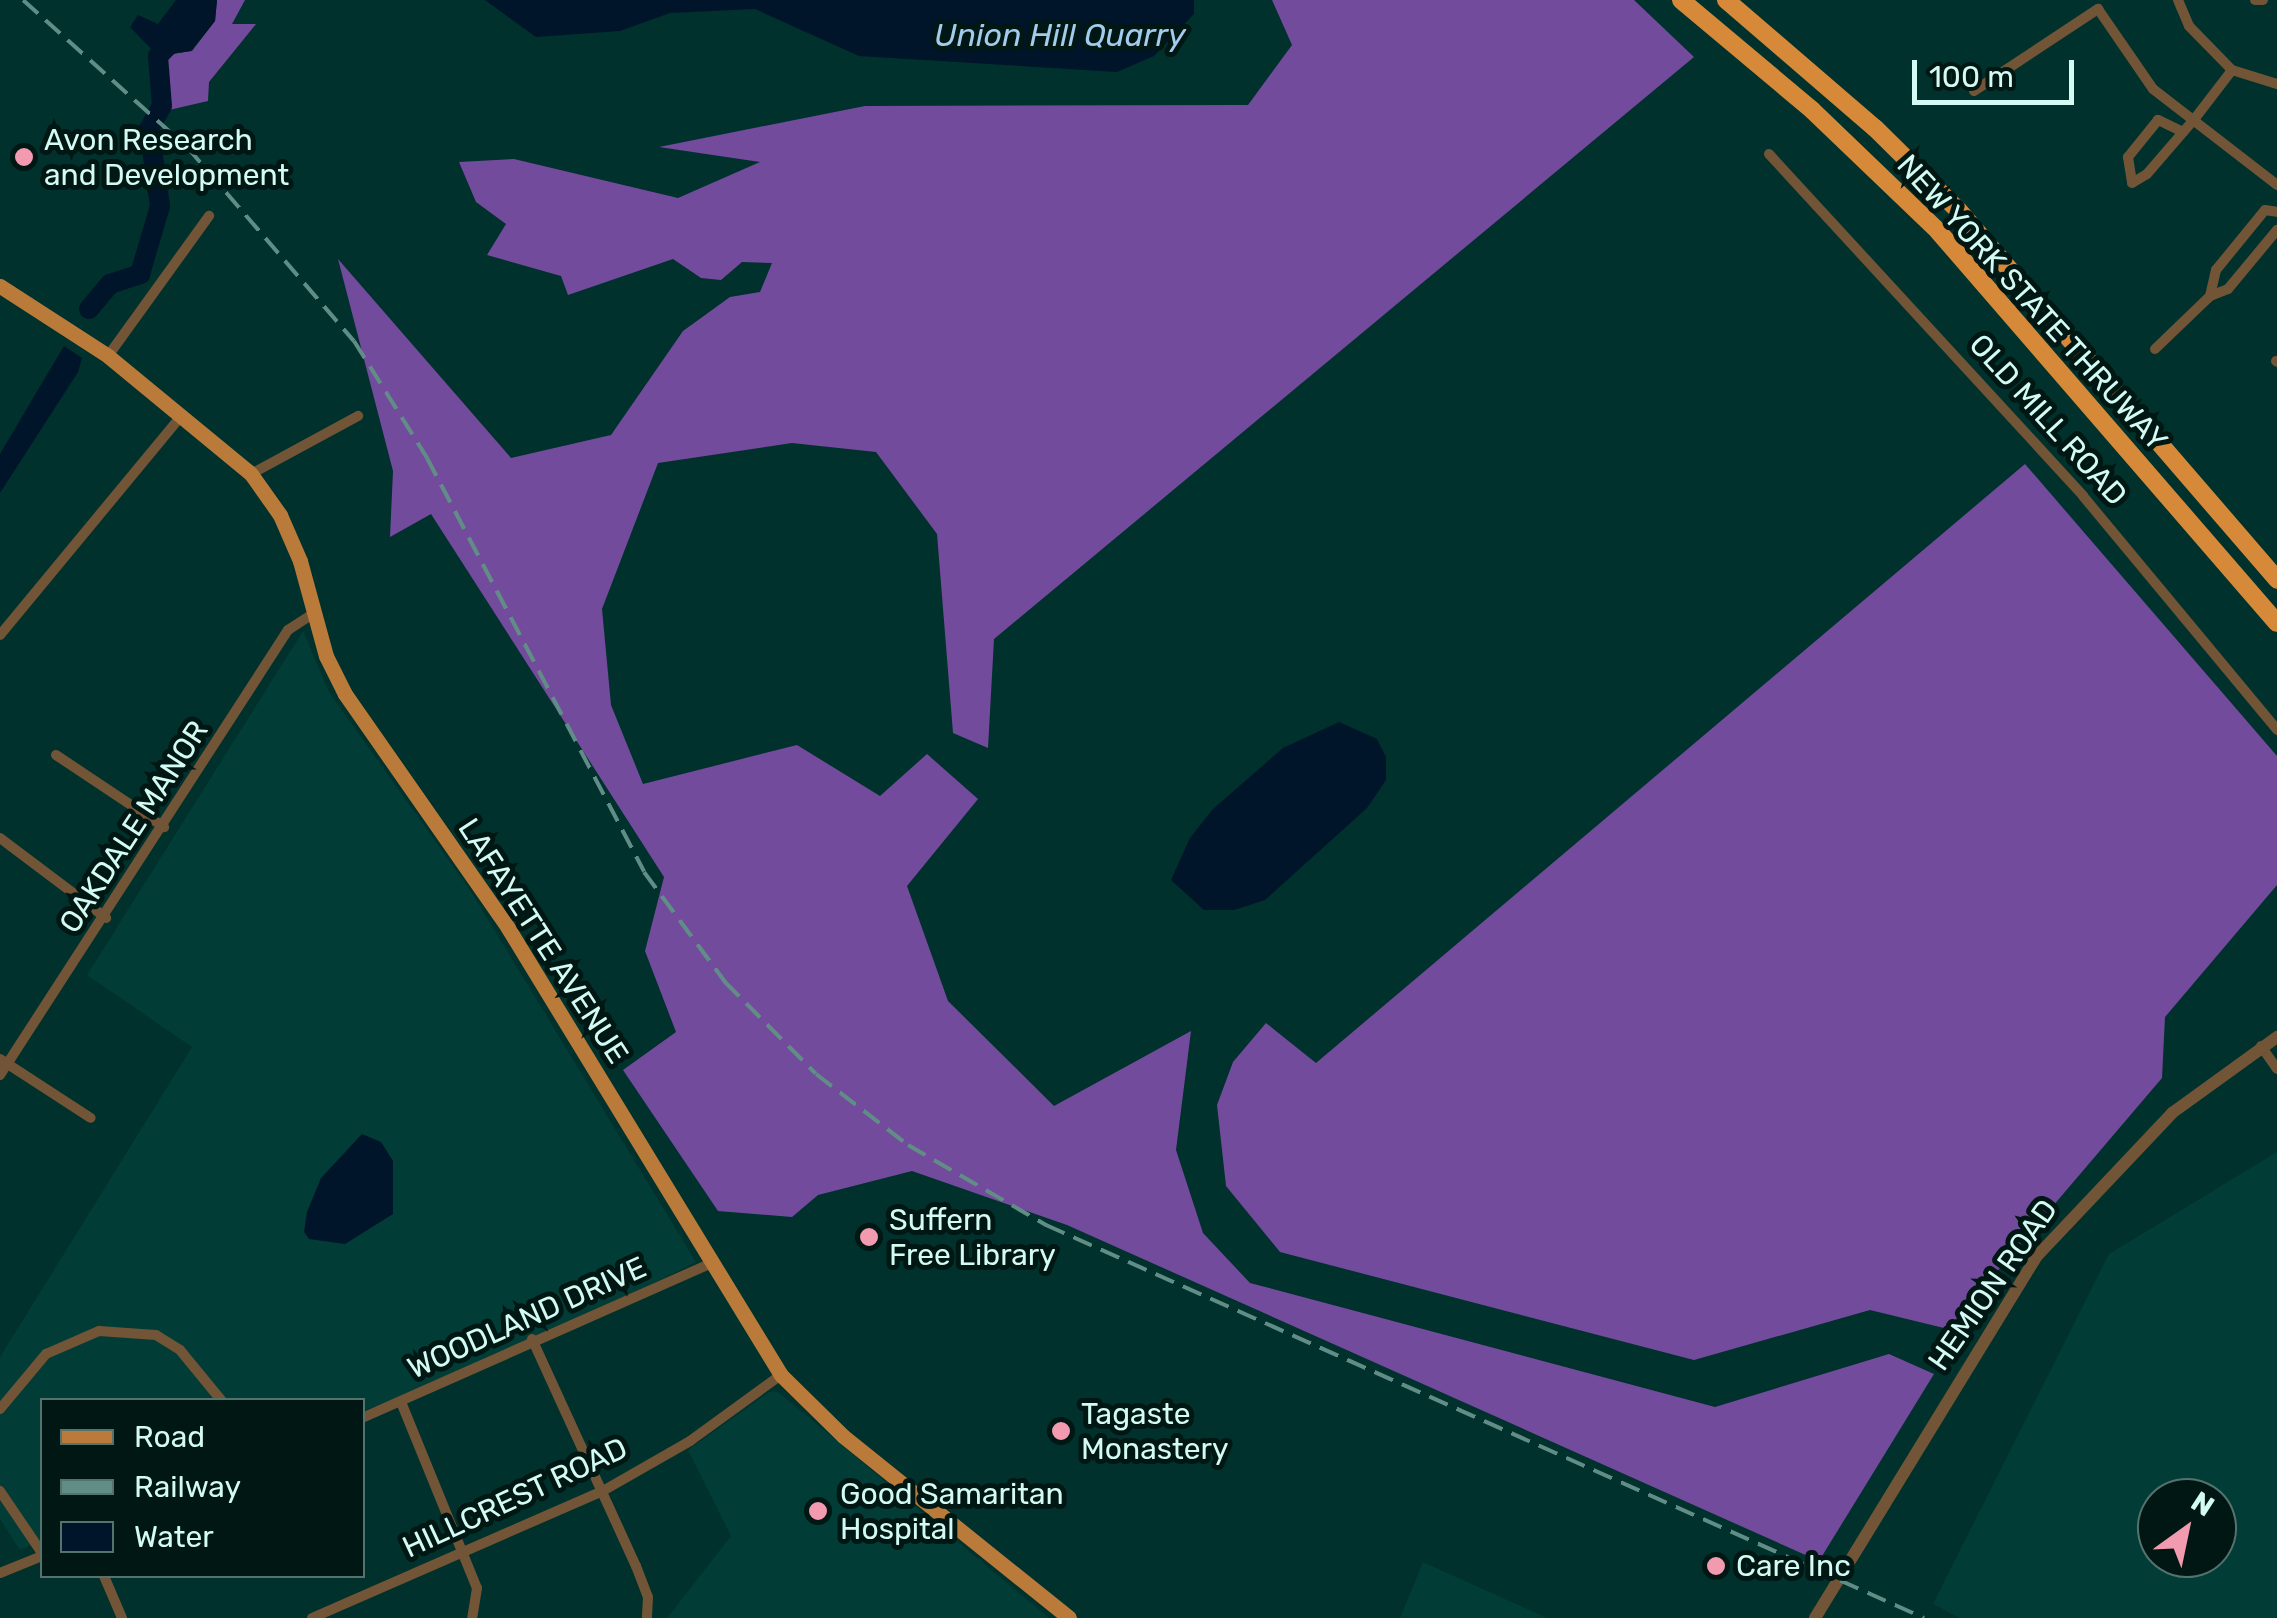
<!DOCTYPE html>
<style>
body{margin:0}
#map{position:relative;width:2277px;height:1618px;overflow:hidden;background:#01312c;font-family:Rubik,sans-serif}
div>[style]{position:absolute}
.built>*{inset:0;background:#023c36}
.forest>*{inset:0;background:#734b9d}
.water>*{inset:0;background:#001529}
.river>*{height:20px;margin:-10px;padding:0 10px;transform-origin:10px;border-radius:10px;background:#001529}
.minor>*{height:10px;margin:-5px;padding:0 5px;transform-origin:5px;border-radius:5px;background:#725436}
.tertiary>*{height:12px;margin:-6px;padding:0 6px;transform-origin:6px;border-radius:6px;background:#725436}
.primary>*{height:15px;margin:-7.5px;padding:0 7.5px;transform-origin:7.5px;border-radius:7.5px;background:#ba7b3a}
.motorway>*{height:18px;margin:-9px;padding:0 9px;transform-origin:9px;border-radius:9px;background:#d68a39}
.rail>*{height:4px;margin-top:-2px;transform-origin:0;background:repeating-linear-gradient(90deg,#618d87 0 20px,transparent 0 30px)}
.dots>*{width:28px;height:28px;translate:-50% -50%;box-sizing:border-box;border:5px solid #001714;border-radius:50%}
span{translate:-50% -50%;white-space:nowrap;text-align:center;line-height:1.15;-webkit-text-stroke:10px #001714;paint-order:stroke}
.poi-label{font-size:30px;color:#d3fbf4}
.left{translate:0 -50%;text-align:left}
.street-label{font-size:30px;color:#d3fbf4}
.water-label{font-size:32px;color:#a2cbed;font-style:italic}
.legend{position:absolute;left:40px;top:1398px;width:325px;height:180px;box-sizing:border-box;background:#001714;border:2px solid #54726e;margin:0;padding:12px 18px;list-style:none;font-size:30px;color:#d3fbf4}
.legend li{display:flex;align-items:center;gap:20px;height:50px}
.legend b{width:50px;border:2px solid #54726e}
.north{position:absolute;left:2137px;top:1478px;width:100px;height:100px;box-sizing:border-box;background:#001714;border:2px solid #54726e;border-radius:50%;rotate:33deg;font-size:28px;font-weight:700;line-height:40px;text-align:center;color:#d3fbf4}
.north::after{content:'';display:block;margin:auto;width:35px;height:45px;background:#f29aaf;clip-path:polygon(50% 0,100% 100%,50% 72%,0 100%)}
.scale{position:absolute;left:1912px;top:60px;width:162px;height:45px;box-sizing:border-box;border:5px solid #d3fbf4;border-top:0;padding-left:12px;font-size:30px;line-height:35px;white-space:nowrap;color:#d3fbf4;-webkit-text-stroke:8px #001714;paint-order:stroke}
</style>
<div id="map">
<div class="built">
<div style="clip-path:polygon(303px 631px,329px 692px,470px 890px,696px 1262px,516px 1352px,363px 1411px,362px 1400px,42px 1400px,42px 1539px,20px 1550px,0 1519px,0 1357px,192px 1047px,87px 975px)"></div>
<div style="clip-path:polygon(evenodd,2277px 1152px,2277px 1618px,1960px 1618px,1933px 1604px,2109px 1254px,2277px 1152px,2217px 1498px,2217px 1558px,2157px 1558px,2157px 1498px,2217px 1498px)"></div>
<div style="clip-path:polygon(769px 1392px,778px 1392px,1049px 1618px,667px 1618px,731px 1536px,688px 1450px)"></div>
<div style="clip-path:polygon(1423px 1562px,1547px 1618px,1400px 1618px)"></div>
</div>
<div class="forest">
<div style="clip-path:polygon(217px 0,245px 0,232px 24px,256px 24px,209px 82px,208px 101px,169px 110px,158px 56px,192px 51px,215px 21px)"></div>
<div style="clip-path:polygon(1272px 0,1634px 0,1694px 57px,994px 639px,988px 748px,953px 733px,937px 534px,876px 452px,792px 443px,658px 463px,602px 609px,611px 705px,643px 784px,797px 745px,880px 796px,927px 754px,978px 799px,907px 886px,948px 1001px,1054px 1106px,1191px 1031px,1176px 1150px,1203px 1233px,1250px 1283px,1715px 1407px,1889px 1354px,1934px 1374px,1819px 1561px,1067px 1225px,912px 1171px,818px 1195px,792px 1217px,718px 1211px,623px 1070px,676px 1032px,645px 951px,664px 877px,431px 514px,390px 537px,393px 471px,338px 259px,511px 458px,611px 435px,683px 331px,730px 297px,760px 292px,772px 263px,742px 262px,721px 280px,701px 278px,673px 259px,568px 295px,561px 276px,487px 255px,506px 224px,476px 202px,459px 162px,514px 159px,678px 198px,760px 162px,659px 147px,865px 106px,1248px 105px,1292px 45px)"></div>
<div style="clip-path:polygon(2025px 464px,2277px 756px,2277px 885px,2165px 1017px,2162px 1078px,1948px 1329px,1870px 1310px,1694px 1360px,1280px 1252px,1226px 1186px,1217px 1105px,1233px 1062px,1266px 1023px,1316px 1063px)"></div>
</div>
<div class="water">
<div style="clip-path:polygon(176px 0,217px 0,215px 21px,191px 51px,158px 56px,130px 27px,138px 15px,158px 24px)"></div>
<div style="clip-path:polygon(485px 0,1194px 0,1194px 14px,1154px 56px,1117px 72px,859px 56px,755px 9px,670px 13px,620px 31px,536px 37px)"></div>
<div style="clip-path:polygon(64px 346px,82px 358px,78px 372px,0 493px,0 454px)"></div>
<div style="clip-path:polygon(1339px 722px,1377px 739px,1386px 757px,1386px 780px,1367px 808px,1265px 900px,1234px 910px,1204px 910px,1171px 880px,1190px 838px,1213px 809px,1283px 748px)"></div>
<div style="clip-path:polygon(362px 1134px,381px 1142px,393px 1161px,393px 1214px,345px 1244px,309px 1239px,304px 1232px,307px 1212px,321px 1178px)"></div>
</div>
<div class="river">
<div style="left:89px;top:309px;width:33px;rotate:-50deg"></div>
<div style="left:110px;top:284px;width:32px;rotate:-18deg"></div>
<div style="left:140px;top:274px;width:71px;rotate:-73.6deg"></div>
<div style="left:160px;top:206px;width:78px;rotate:-98.1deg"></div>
<div style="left:149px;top:129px;width:26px;rotate:-61deg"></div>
<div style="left:162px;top:106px;width:50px;rotate:-94.6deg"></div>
<div style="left:158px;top:56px;width:44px;rotate:-45deg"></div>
<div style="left:189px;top:25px;width:28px;rotate:-64deg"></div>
</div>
<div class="minor">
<div style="left:2178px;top:0;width:28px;rotate:67deg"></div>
<div style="left:2189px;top:26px;width:62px;rotate:45.7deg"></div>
<div style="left:2232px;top:70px;width:47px;rotate:17.3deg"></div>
<div style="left:2255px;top:0;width:8px"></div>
<div style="left:1974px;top:91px;width:149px;rotate:-33.5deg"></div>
<div style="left:2098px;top:9px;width:97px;rotate:55.5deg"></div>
<div style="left:2153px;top:89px;width:157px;rotate:37.7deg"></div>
<div style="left:2183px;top:132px;width:28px;rotate:-154deg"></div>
<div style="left:2158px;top:120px;width:48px;rotate:129deg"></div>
<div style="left:2128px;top:157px;width:26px;rotate:81deg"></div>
<div style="left:2132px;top:183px;width:17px;rotate:-31deg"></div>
<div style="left:2147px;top:174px;width:75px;rotate:-49.3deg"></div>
<div style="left:2196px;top:117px;width:59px;rotate:-52.5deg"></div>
<div style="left:1769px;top:154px;width:464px;rotate:47.4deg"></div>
<div style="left:2083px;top:496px;width:304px;rotate:50.3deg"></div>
<div style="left:2210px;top:296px;width:27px;rotate:-77deg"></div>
<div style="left:2216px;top:270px;width:77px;rotate:-50.8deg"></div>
<div style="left:2265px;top:210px;width:12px;rotate:9deg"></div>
<div style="left:2155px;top:349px;width:76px;rotate:-43.9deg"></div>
<div style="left:2210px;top:296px;width:19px;rotate:-21deg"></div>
<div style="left:2228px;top:289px;width:77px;rotate:-50.3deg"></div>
<div style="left:108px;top:356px;width:173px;rotate:-54.2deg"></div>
<div style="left:2276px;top:361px;width:1px;rotate:45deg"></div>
<div style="left:251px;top:474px;width:122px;rotate:-28.5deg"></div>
<div style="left:0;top:635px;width:286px;rotate:-50.4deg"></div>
<div style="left:56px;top:755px;width:130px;rotate:33.7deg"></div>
<div style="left:0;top:838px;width:133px;rotate:37deg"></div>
<div style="left:2261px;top:1046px;width:28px;rotate:55deg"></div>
<div style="left:0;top:1059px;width:108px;rotate:33deg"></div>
<div style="left:0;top:1075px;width:530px;rotate:-57.09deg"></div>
<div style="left:288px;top:630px;width:31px;rotate:-33deg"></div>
<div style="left:532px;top:1339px;width:250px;rotate:65.4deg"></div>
<div style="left:636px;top:1566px;width:33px;rotate:69deg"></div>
<div style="left:648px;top:1597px;width:21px;rotate:93deg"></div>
<div style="left:401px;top:1402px;width:201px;rotate:67.8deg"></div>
<div style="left:477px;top:1588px;width:30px;rotate:99deg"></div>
<div style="left:0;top:1409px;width:72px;rotate:-50.1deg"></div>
<div style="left:46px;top:1354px;width:58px;rotate:-23.5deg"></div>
<div style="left:99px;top:1331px;width:57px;rotate:4deg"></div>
<div style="left:156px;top:1335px;width:28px;rotate:32deg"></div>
<div style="left:180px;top:1350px;width:65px;rotate:50.6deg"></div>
<div style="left:362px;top:1418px;width:383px;rotate:-23.9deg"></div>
<div style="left:0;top:1491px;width:75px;rotate:55.9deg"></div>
<div style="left:0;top:1573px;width:45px;rotate:-22deg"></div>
<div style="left:104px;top:1576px;width:46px;rotate:66.8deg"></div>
<div style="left:312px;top:1618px;width:315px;rotate:-23.6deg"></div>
<div style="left:601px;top:1492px;width:103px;rotate:-29.8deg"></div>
<div style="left:690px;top:1441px;width:112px;rotate:-36deg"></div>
</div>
<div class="tertiary">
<div style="left:1815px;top:1618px;width:425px;rotate:-58.5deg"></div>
<div style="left:2037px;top:1256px;width:197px;rotate:-46.6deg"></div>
<div style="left:2172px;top:1113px;width:130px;rotate:-35.9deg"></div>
</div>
<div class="primary">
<div style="left:0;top:286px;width:129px;rotate:32.9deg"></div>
<div style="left:108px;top:356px;width:185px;rotate:39.5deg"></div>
<div style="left:251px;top:474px;width:50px;rotate:54.7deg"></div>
<div style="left:280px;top:515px;width:50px;rotate:66.5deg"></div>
<div style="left:300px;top:561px;width:98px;rotate:74.7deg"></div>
<div style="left:326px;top:656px;width:42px;rotate:63.4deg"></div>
<div style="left:345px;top:694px;width:285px;rotate:55.1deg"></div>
<div style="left:508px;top:928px;width:524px;rotate:58.59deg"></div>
<div style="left:781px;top:1375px;width:87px;rotate:44.5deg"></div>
<div style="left:843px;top:1436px;width:290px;rotate:38.8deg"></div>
</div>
<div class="motorway">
<div style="left:1681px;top:0;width:171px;rotate:40deg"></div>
<div style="left:1812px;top:110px;width:175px;rotate:43.8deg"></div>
<div style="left:1938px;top:231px;width:518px;rotate:49.15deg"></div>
<div style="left:1726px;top:0;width:196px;rotate:40.7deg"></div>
<div style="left:1875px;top:128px;width:118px;rotate:44.7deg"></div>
<div style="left:1959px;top:211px;width:487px;rotate:49.2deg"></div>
</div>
<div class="rail">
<div style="left:23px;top:0;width:220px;rotate:41.9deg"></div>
<div style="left:187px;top:147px;width:256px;rotate:49.3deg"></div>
<div style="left:354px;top:341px;width:138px;rotate:58deg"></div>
<div style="left:427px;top:458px;width:467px;rotate:62.3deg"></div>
<div style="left:644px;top:872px;width:137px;rotate:53.6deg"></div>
<div style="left:725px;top:982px;width:129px;rotate:45.3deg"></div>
<div style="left:816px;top:1074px;width:116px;rotate:37.7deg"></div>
<div style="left:908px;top:1145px;width:160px;rotate:30.1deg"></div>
<div style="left:1046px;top:1225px;width:962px;rotate:24.11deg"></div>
</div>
<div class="dots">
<div style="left:24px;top:157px;background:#f29aaf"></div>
<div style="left:869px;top:1237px;background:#f29aaf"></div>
<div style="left:1061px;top:1431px;background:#f29aaf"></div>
<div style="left:818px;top:1511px;background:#f29aaf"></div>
<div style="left:1716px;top:1566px;background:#f29aaf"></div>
</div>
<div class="poi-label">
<span class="left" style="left:44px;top:157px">Avon Research<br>and Development</span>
<span class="left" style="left:889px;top:1237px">Suffern<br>Free Library</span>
<span class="left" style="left:1081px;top:1431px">Tagaste<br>Monastery</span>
<span class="left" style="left:840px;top:1511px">Good Samaritan<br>Hospital</span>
<span class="left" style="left:1736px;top:1566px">Care Inc</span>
</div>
<div class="street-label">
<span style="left:2032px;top:303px;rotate:48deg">NEW YORK STATE THRUWAY</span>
<span style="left:2048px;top:420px;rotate:48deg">OLD MILL ROAD</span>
<span style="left:134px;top:827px;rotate:-57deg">OAKDALE MANOR</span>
<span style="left:543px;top:941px;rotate:57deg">LAFAYETTE AVENUE</span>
<span style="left:1993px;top:1285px;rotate:-55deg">HEMION ROAD</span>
<span style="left:527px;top:1318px;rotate:-24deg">WOODLAND DRIVE</span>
<span style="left:515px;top:1498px;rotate:-25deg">HILLCREST ROAD</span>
</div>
<div class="water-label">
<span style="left:1060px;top:35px">Union Hill Quarry</span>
</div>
<ul class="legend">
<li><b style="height:12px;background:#ba7b3a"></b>Road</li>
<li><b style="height:12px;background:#618d87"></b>Railway</li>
<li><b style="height:28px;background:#001529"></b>Water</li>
</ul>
<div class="north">N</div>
<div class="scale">100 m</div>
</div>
